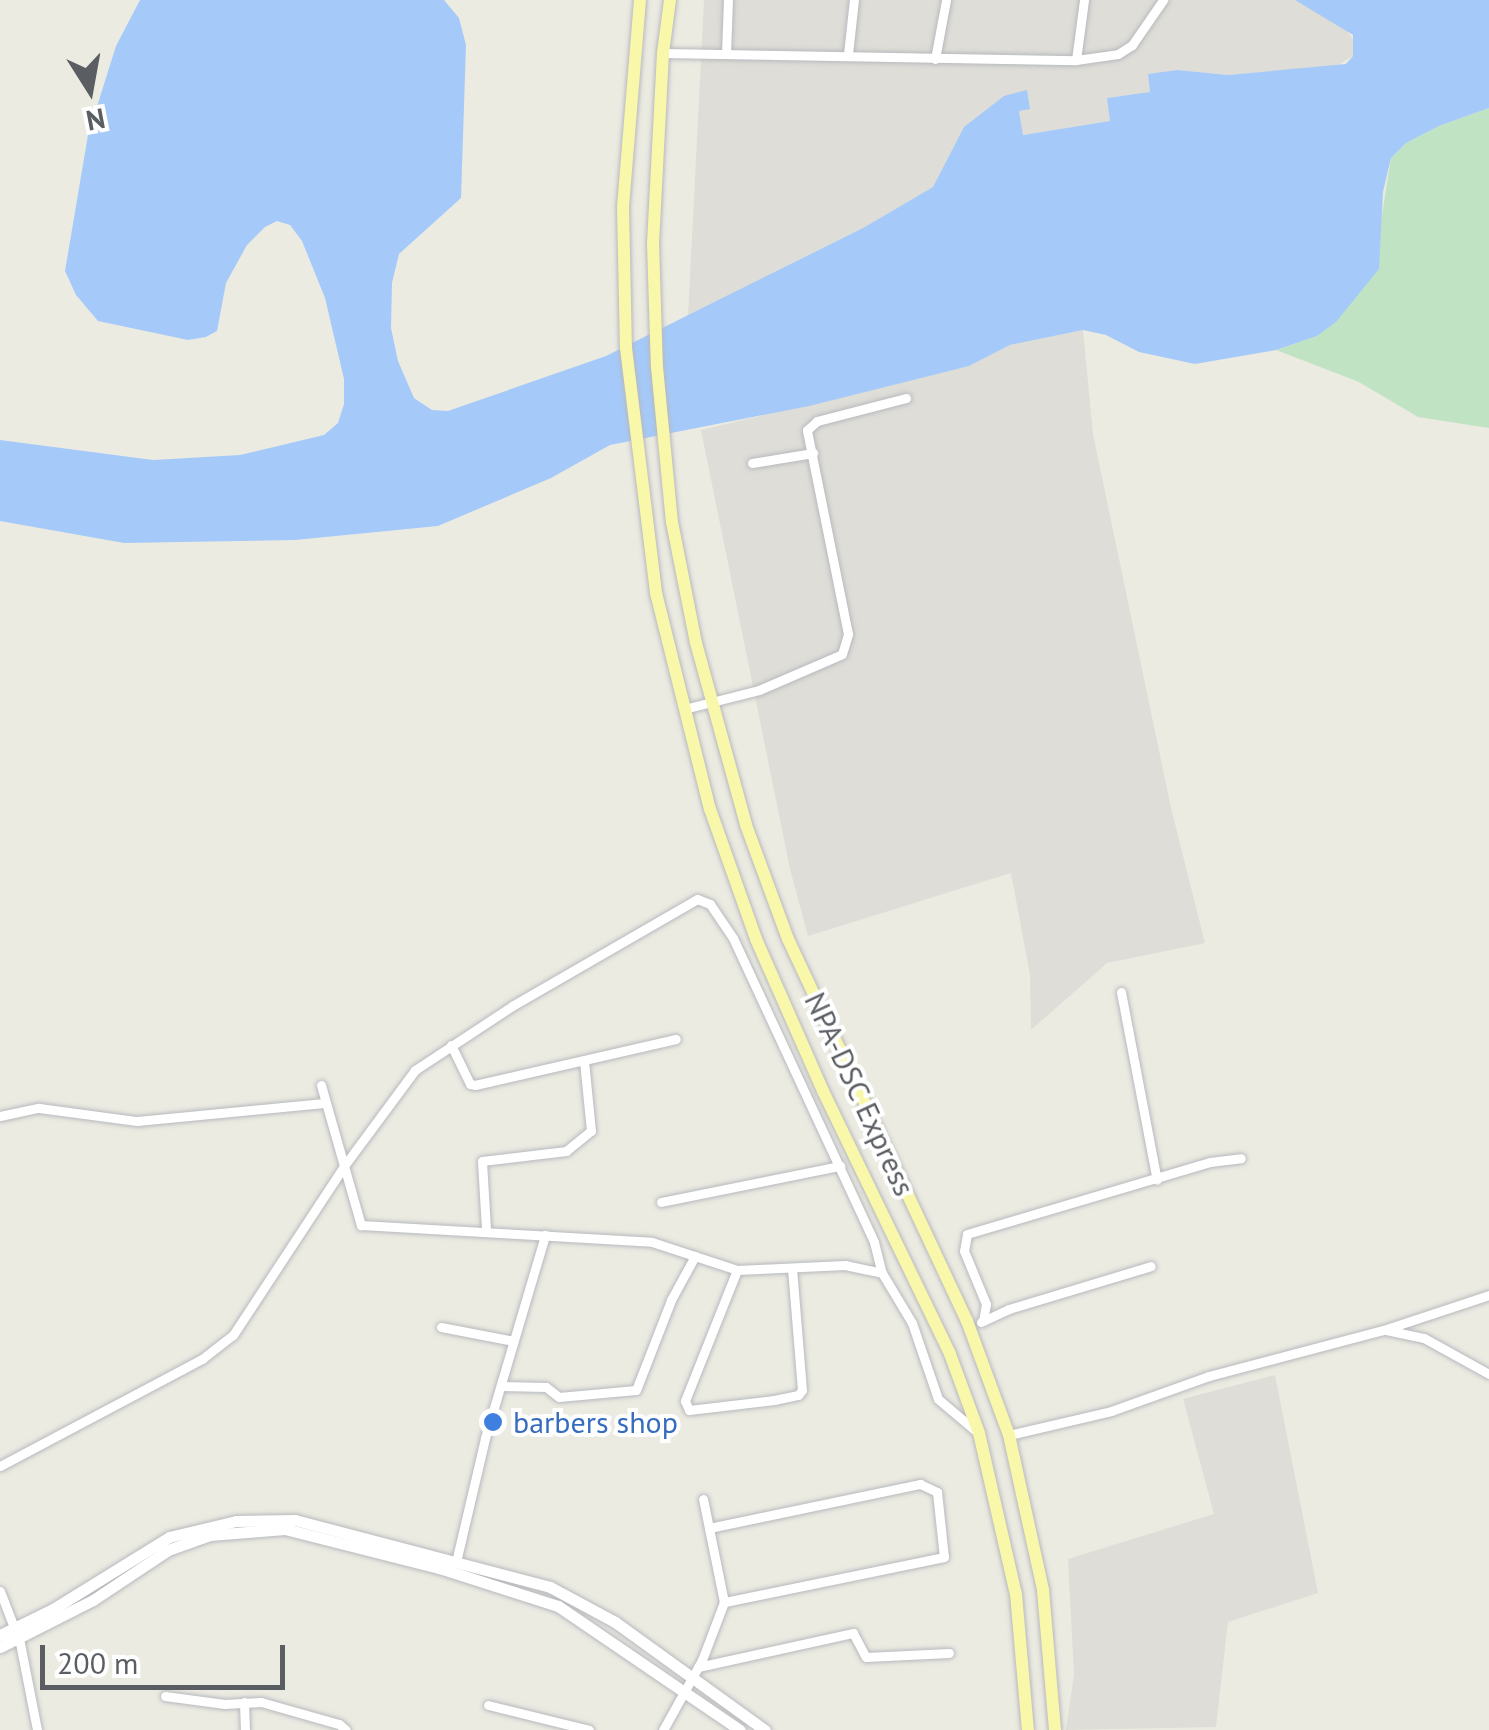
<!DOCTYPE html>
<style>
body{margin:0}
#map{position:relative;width:1489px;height:1730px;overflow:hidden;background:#ecebe2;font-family:"PT Sans",sans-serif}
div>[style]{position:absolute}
.industrial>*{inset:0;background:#deddd7}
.green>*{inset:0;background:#c0e3c4}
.water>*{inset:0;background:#a5caf9}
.roads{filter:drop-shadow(0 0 2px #b7b9be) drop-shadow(0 0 2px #b7b9be)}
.minor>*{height:9px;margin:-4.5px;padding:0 4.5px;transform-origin:4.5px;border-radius:4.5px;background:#fff}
.secondary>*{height:11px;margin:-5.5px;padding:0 5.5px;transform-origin:5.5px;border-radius:5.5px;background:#fff}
.primary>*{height:12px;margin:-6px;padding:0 6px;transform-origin:6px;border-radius:6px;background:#f9f7aa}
.dots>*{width:28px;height:28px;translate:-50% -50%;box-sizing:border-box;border:5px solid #fff;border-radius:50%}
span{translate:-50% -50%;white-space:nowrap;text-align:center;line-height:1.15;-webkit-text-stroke:8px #fff;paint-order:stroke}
.street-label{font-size:30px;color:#5a5d62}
.shop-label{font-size:30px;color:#366cbe}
.left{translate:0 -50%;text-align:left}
.north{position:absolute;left:40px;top:40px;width:100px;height:100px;-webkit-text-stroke:8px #fff;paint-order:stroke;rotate:169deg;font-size:28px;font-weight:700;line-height:40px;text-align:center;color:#5a5d62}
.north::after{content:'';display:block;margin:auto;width:35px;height:45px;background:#5a5d62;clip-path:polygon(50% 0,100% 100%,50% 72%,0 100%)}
.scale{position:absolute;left:40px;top:1645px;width:245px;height:45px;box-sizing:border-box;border:5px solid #5a5d62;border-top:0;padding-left:12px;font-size:30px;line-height:35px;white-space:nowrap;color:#5a5d62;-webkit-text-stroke:8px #fff;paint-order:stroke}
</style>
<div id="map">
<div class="industrial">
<div style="clip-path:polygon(704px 0,1295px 0,1342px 25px,1356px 43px,1353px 56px,1336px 66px,1228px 75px,1177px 70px,1148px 75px,1151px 92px,1108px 98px,1111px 121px,1023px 135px,1019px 111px,1027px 90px,933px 187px,863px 228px,688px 316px)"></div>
<div style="clip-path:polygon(1083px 330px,1093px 434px,1171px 808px,1205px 943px,1107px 963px,1031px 1030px,1030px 975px,1011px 873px,808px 936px,790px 869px,701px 430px,969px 366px,1010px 345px)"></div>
<div style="clip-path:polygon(1275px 1375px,1318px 1593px,1228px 1622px,1216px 1727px,1066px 1730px,1074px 1675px,1068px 1559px,1214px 1514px,1183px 1399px)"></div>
</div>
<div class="green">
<div style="clip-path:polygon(1489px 108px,1489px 428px,1418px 417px,1359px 382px,1276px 350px,1317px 336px,1380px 227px,1391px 158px,1406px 143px,1439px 126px)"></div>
</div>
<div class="water">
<div style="clip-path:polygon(140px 0,444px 0,459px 18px,466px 45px,461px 198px,399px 254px,392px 283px,391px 328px,398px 361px,414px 398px,432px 410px,448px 411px,606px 356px,863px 228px,933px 187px,964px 127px,1004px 96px,1027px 90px,1030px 109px,1019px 111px,1023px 135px,1110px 121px,1107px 98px,1150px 92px,1148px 74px,1177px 70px,1228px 75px,1346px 64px,1353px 56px,1353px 35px,1295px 0,1489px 0,1489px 108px,1439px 126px,1406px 143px,1391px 158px,1383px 192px,1379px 269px,1336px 322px,1317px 336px,1276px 350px,1195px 364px,1139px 352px,1106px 335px,1083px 330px,1010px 345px,969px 366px,809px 406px,610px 445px,551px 478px,438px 526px,295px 540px,124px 543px,0 521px,0 440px,153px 460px,240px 455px,324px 435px,338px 423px,344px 404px,344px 379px,325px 298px,302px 241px,290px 225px,277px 221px,265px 227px,247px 245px,226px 283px,217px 331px,206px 337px,188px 340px,98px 321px,76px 295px,65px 271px,88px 135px,116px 46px)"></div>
</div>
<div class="roads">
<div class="minor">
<div style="left:663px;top:53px;width:413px;rotate:1deg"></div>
<div style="left:1076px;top:60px;width:42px;rotate:-8.1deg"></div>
<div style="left:1118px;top:54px;width:17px;rotate:-33deg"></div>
<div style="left:1132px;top:45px;width:55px;rotate:-55.4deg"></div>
<div style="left:726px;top:54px;width:54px;rotate:-87.9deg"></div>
<div style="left:848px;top:54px;width:54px;rotate:-83.7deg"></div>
<div style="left:935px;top:59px;width:60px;rotate:-79.4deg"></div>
<div style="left:1076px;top:60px;width:61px;rotate:-82.4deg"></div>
<div style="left:752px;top:463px;width:62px;rotate:-9.3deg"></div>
<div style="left:684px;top:709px;width:77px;rotate:-14.2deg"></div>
<div style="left:759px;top:690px;width:90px;rotate:-23.4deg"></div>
<div style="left:842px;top:654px;width:21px;rotate:-73deg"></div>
<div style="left:848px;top:634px;width:208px;rotate:-101.4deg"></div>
<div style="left:807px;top:430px;width:13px;rotate:-42deg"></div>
<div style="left:817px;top:421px;width:92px;rotate:-14.5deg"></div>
<div style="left:1121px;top:992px;width:191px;rotate:79.2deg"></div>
<div style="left:451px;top:1045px;width:43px;rotate:64deg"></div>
<div style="left:470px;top:1084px;width:5px;rotate:11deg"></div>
<div style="left:475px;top:1085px;width:206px;rotate:-12.9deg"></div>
<div style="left:321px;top:1085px;width:146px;rotate:74.1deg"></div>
<div style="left:361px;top:1225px;width:291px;rotate:3.3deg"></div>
<div style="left:652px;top:1242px;width:89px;rotate:18.2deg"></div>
<div style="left:737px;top:1270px;width:108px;rotate:-2.7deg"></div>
<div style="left:845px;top:1265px;width:38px;rotate:12deg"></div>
<div style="left:882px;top:1273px;width:58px;rotate:59deg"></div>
<div style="left:912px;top:1323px;width:80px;rotate:71.1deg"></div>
<div style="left:938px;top:1399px;width:50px;rotate:40.1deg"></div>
<div style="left:0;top:1116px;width:40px;rotate:-12deg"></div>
<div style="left:39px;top:1108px;width:99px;rotate:7.6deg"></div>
<div style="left:137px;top:1121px;width:188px;rotate:-5.5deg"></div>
<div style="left:661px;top:1202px;width:183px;rotate:-11.4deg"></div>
<div style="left:486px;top:1229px;width:68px;rotate:-93.4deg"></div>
<div style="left:482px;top:1161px;width:85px;rotate:-6.8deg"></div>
<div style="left:566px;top:1151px;width:32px;rotate:-39deg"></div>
<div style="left:591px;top:1131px;width:70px;rotate:-95.7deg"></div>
<div style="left:737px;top:1270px;width:141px;rotate:111.7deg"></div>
<div style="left:685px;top:1401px;width:10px;rotate:66deg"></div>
<div style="left:689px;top:1410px;width:86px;rotate:-6.7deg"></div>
<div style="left:774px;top:1400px;width:25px;rotate:-12deg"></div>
<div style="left:798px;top:1395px;width:6px;rotate:-51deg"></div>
<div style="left:802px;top:1390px;width:122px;rotate:-94.7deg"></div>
<div style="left:983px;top:1321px;width:17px;rotate:-80deg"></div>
<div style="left:986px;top:1304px;width:57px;rotate:-112.5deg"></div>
<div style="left:964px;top:1251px;width:17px;rotate:-80deg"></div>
<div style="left:967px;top:1234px;width:253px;rotate:-16.5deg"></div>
<div style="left:1210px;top:1162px;width:31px;rotate:-7deg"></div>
<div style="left:981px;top:1322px;width:31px;rotate:-25deg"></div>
<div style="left:1009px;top:1309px;width:148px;rotate:-16.8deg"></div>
<div style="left:441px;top:1327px;width:74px;rotate:10.9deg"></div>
<div style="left:1386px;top:1330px;width:39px;rotate:12deg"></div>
<div style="left:1424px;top:1338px;width:74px;rotate:29deg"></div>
<div style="left:501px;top:1386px;width:45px;rotate:1.3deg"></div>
<div style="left:546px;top:1387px;width:16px;rotate:38deg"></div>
<div style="left:559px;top:1397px;width:77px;rotate:-5.2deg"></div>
<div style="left:636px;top:1390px;width:97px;rotate:-68.7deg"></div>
<div style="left:671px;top:1300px;width:50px;rotate:-61.4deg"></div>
<div style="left:1009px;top:1435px;width:105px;rotate:-13.2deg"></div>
<div style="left:1111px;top:1411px;width:104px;rotate:-19.7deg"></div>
<div style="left:1209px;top:1376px;width:180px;rotate:-14.8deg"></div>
<div style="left:1383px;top:1330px;width:112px;rotate:-18.3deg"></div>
<div style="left:0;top:1466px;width:229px;rotate:-27.9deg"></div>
<div style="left:202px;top:1359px;width:39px;rotate:-38deg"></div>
<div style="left:233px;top:1335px;width:202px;rotate:-56.7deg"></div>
<div style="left:344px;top:1166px;width:119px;rotate:-53.5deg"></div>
<div style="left:415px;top:1070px;width:116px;rotate:-33.4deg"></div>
<div style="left:512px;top:1006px;width:214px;rotate:-30deg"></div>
<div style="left:697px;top:899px;width:14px;rotate:21deg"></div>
<div style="left:710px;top:904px;width:41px;rotate:55.9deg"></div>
<div style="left:733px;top:938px;width:335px;rotate:65.1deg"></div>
<div style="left:874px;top:1242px;width:32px;rotate:76deg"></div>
<div style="left:709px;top:1528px;width:216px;rotate:-11.8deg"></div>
<div style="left:920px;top:1484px;width:19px;rotate:25deg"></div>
<div style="left:937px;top:1492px;width:65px;rotate:83.9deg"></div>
<div style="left:944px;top:1557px;width:225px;rotate:168.4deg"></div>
<div style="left:456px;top:1562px;width:127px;rotate:-76.8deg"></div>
<div style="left:485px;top:1438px;width:212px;rotate:-73.5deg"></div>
<div style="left:0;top:1591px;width:42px;rotate:69deg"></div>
<div style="left:19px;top:1638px;width:94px;rotate:78.9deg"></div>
<div style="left:698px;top:1667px;width:159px;rotate:-12.4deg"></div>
<div style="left:853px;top:1633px;width:27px;rotate:62deg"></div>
<div style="left:866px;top:1657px;width:83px;rotate:-2.8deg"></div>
<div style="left:165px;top:1696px;width:60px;rotate:7.7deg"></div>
<div style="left:224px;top:1704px;width:37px;rotate:-3deg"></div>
<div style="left:261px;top:1702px;width:81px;rotate:15.8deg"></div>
<div style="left:339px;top:1724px;width:9px;rotate:41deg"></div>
<div style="left:244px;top:1702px;width:28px;rotate:88deg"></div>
<div style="left:488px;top:1705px;width:104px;rotate:13.9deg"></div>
<div style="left:663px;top:1730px;width:80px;rotate:-60.9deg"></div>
<div style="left:702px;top:1660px;width:62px;rotate:-69.2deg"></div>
<div style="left:724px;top:1602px;width:105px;rotate:-101.5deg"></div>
</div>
<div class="secondary">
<div style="left:0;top:1635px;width:59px;rotate:-26.1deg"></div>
<div style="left:53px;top:1609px;width:137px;rotate:-31.8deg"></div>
<div style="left:169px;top:1537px;width:69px;rotate:-13.4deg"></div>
<div style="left:236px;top:1521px;width:59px;rotate:-1deg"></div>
<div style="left:295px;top:1520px;width:264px;rotate:14.7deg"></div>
<div style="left:550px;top:1587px;width:74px;rotate:28.3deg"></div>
<div style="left:615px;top:1622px;width:185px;rotate:35.8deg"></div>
<div style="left:0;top:1647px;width:104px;rotate:-26.8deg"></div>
<div style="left:93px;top:1600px;width:90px;rotate:-33.7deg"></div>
<div style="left:168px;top:1550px;width:45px;rotate:-19.7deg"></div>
<div style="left:210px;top:1535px;width:75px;rotate:-4.6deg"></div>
<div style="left:285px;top:1529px;width:159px;rotate:14.2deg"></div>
<div style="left:439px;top:1568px;width:125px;rotate:17.7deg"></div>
<div style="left:558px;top:1606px;width:220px;rotate:34.3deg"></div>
</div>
<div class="primary">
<div style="left:640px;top:0;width:208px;rotate:94.7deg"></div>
<div style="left:623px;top:207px;width:141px;rotate:88.8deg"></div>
<div style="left:626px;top:348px;width:247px;rotate:83deg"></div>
<div style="left:656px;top:593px;width:223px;rotate:76deg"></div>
<div style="left:710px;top:809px;width:138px;rotate:70.5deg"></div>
<div style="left:756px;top:939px;width:166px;rotate:66.2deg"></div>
<div style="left:823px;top:1091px;width:292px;rotate:64.2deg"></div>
<div style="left:950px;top:1354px;width:84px;rotate:69.8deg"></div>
<div style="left:979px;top:1433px;width:165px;rotate:77.1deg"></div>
<div style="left:1016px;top:1594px;width:137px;rotate:85deg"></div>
<div style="left:670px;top:0;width:53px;rotate:97.5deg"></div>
<div style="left:663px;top:53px;width:190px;rotate:93deg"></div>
<div style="left:653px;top:243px;width:124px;rotate:88.2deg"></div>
<div style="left:657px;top:367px;width:156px;rotate:84.5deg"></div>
<div style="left:672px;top:522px;width:123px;rotate:78.8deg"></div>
<div style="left:696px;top:643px;width:189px;rotate:74.6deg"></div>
<div style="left:746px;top:825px;width:121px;rotate:69.8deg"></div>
<div style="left:788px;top:939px;width:422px;rotate:64.9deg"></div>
<div style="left:967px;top:1321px;width:121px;rotate:69.8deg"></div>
<div style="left:1009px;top:1435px;width:159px;rotate:77.6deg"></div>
<div style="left:1043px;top:1590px;width:141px;rotate:85.1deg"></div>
</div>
</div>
<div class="dots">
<div style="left:493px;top:1422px;background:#3f7fe0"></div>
</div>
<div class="street-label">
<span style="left:860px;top:1094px;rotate:65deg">NPA-DSC Express</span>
</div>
<div class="shop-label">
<span class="left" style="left:513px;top:1422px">barbers shop</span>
</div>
<div class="north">N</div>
<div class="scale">200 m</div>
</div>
